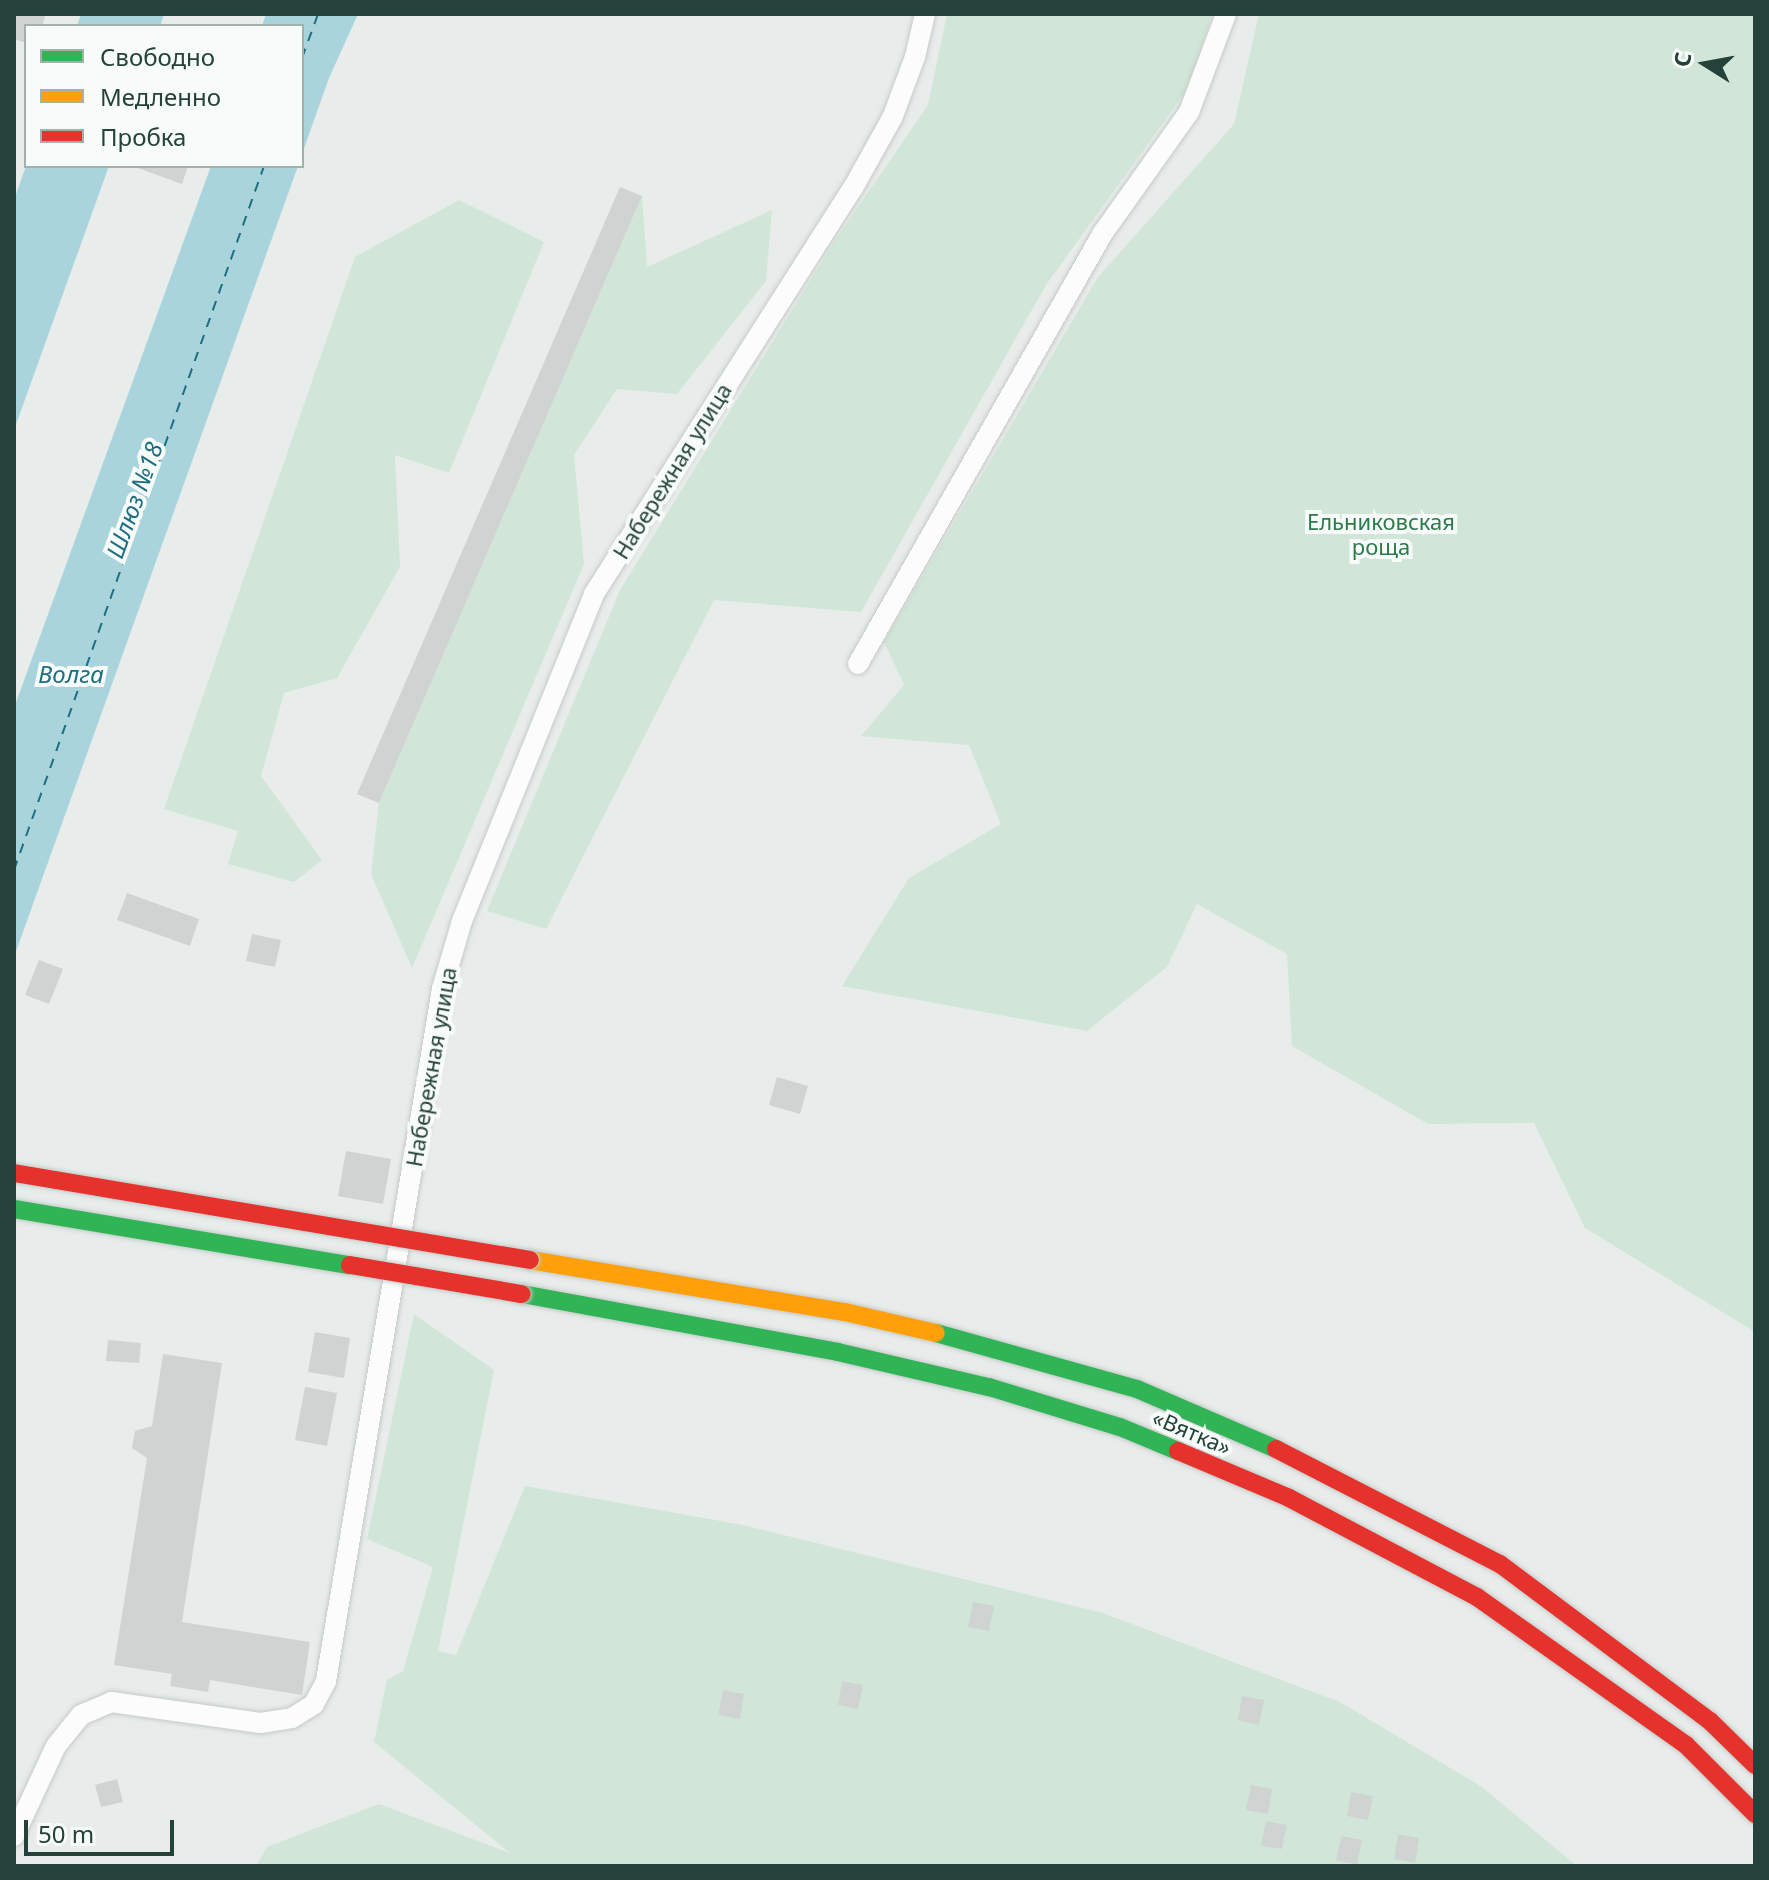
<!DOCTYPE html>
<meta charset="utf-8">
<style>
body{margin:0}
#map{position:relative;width:1769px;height:1880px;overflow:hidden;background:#e8edeb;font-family:"Noto Sans",sans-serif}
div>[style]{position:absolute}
.green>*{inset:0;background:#d1e6d8}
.water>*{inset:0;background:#a9d4db}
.ferry>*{height:2px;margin-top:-1px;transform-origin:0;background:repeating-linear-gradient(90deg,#1c6f80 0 10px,transparent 0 18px)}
.building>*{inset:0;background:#cfd4d2}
.roads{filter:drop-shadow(0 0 2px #c5cac8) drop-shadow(0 0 2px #c5cac8)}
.street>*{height:20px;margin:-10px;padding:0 10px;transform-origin:10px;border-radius:10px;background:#fcfcfc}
.fast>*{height:18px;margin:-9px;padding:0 9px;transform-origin:9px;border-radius:9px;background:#30b455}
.slow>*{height:18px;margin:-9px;padding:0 9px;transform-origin:9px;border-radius:9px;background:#ff9f0a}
.jam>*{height:18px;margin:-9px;padding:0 9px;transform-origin:9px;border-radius:9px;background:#e5322d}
.bridges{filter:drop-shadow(0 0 2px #c3ccc9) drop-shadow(0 0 2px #c3ccc9)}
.fast-bridge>*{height:18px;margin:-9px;padding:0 9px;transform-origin:9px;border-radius:9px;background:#30b455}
.jam-bridge>*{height:18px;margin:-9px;padding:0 9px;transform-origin:9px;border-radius:9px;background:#e5322d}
span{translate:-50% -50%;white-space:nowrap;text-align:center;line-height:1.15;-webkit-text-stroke:8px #f7fbf9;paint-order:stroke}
.street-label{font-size:22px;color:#24423a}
.park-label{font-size:22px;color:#2d7a4b}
.water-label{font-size:24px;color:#1c6f80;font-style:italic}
.frame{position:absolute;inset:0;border:16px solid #24423a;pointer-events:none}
.legend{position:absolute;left:24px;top:24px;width:280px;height:144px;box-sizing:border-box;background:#f7fbf9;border:2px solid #a3b1ad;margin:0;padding:10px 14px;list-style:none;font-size:24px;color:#24423a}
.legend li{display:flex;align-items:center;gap:16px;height:40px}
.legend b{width:40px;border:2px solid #a3b1ad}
.north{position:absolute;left:1665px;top:24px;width:80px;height:80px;-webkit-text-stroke:6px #f7fbf9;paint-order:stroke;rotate:281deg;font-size:22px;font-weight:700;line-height:32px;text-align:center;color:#24423a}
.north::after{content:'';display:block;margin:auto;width:28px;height:36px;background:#24423a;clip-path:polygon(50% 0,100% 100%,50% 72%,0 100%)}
.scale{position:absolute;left:24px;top:1820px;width:150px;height:36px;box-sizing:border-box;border:4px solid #24423a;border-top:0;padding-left:10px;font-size:24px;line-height:28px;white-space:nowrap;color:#24423a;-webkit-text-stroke:6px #f7fbf9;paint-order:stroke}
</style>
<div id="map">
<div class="green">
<div style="clip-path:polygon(947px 14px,1212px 14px,1189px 87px,1046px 285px,861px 612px,714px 600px,546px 929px,487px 911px,620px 590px,834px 242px,928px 105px)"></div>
<div style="clip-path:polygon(1259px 14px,1755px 14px,1755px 1332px,1585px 1228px,1534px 1123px,1428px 1124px,1292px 1046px,1287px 954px,1197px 904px,1167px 967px,1087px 1031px,842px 986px,909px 878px,1001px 824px,969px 745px,861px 736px,904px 685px,884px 642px,1098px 277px,1234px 124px)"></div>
<div style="clip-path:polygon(642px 196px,647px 267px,772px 210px,766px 281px,677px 394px,617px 389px,574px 455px,584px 564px,412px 968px,371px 874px,379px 803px)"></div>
<div style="clip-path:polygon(459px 200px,544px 242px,449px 473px,395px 455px,400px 567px,337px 678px,284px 693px,261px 776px,322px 860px,294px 882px,228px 864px,238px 831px,164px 809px,355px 257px)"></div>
<div style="clip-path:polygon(414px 1314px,494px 1370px,438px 1651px,456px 1655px,525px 1486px,743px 1525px,1103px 1613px,1340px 1702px,1482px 1787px,1577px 1866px,256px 1866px,267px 1847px,379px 1804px,510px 1853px,374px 1742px,387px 1680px,403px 1671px,433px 1567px,367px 1539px)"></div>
</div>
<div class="water">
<div style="clip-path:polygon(81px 14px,164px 14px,160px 26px,77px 26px)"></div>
<div style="clip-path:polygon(266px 14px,358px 14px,329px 78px,302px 154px,302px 26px,262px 26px)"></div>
<div style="clip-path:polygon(26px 166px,109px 166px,14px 430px,14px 200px)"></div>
<div style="clip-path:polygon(211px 166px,298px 166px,14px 957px,14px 708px)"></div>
</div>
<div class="ferry">
<div style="left:302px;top:58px;width:47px;rotate:-70deg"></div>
<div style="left:14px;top:870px;width:747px;rotate:-70.45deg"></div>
</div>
<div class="building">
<div style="clip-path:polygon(14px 14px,46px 14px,42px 26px,26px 26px,26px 43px,14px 39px)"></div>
<div style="clip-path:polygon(132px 166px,188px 166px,182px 184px)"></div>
<div style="clip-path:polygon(620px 187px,642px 196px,379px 803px,357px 794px)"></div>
<div style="clip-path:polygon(127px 893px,199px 919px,190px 946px,117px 920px)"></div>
<div style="clip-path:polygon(252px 934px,281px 940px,275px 967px,246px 961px)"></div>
<div style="clip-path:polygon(39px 960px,63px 969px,49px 1004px,25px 995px)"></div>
<div style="clip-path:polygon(777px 1077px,808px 1086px,800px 1114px,769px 1105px)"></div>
<div style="clip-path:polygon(346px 1151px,391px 1159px,383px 1204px,338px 1196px)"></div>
<div style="clip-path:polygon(315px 1332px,350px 1338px,344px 1378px,308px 1372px)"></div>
<div style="clip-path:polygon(108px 1340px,141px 1343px,139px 1363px,106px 1361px)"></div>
<div style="clip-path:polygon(163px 1354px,222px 1363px,182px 1622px,310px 1642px,302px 1695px,210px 1680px,208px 1692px,170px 1686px,172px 1674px,114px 1665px,147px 1458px,132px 1448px,135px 1431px,152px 1426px)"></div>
<div style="clip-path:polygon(305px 1387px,337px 1393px,327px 1446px,295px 1440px)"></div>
<div style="clip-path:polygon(973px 1602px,994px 1606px,989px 1631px,968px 1627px)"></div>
<div style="clip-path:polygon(842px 1681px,863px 1685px,858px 1709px,838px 1705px)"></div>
<div style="clip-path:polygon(723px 1690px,744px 1694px,740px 1719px,718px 1715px)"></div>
<div style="clip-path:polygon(1242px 1696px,1264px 1700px,1259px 1725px,1238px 1720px)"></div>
<div style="clip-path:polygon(117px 1779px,123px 1802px,101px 1807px,95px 1785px)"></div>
<div style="clip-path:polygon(1251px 1785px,1272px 1789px,1268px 1814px,1246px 1810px)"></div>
<div style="clip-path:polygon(1351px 1792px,1373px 1796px,1368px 1820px,1347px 1816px)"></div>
<div style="clip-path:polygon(1266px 1821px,1287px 1825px,1282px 1849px,1261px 1846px)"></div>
<div style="clip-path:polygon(1398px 1834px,1419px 1838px,1415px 1863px,1394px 1859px)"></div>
<div style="clip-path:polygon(1341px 1836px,1362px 1840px,1357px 1864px,1336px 1861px)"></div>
</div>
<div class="roads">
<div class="street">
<div style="left:858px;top:664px;width:496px;rotate:-60.4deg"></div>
<div style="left:1103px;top:233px;width:148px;rotate:-54.6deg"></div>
<div style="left:1189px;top:112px;width:105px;rotate:-69.3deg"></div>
<div style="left:14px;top:1836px;width:99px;rotate:-65deg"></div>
<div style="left:56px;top:1746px;width:40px;rotate:-51deg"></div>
<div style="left:81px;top:1715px;width:33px;rotate:-23deg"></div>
<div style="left:111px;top:1702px;width:151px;rotate:8deg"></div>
<div style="left:261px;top:1723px;width:31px;rotate:-9deg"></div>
<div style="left:292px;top:1718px;width:26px;rotate:-32deg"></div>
<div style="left:314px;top:1704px;width:26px;rotate:-62deg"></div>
<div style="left:326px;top:1681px;width:702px;rotate:-80.48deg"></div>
<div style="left:442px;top:989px;width:71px;rotate:-73.6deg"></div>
<div style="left:462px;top:921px;width:353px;rotate:-68deg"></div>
<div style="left:594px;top:594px;width:482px;rotate:-57.5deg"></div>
<div style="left:853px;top:188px;width:82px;rotate:-60.9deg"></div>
<div style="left:893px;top:116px;width:63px;rotate:-69.6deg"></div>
<div style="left:915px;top:57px;width:44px;rotate:-76.9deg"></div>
</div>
<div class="fast">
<div style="left:522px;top:1294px;width:321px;rotate:10.4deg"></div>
<div style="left:838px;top:1352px;width:155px;rotate:13.1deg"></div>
<div style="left:989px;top:1387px;width:137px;rotate:17deg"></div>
<div style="left:1120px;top:1427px;width:63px;rotate:22.5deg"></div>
<div style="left:936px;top:1333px;width:209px;rotate:15.6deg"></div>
<div style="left:1137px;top:1389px;width:151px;rotate:23.3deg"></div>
</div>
<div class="slow">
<div style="left:530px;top:1260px;width:319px;rotate:9.4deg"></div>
<div style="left:845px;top:1312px;width:93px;rotate:13deg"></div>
</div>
<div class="jam">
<div style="left:1276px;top:1449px;width:252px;rotate:27.2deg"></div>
<div style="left:1500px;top:1564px;width:262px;rotate:36.8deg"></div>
<div style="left:1710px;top:1721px;width:63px;rotate:44.4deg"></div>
<div style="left:1178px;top:1451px;width:121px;rotate:22.9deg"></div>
<div style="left:1289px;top:1498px;width:212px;rotate:27.8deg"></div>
<div style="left:1477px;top:1597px;width:256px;rotate:35.3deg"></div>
<div style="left:1686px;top:1745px;width:98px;rotate:45deg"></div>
</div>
</div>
<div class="bridges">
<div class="fast-bridge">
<div style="left:14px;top:1209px;width:341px;rotate:9.5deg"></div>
</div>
<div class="jam-bridge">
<div style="left:14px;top:1173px;width:523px;rotate:9.57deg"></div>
<div style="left:350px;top:1265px;width:174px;rotate:9.6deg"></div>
</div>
</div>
<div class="street-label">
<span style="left:672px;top:471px;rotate:-58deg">Набережная улица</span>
<span style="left:431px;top:1067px;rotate:-80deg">Набережная улица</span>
<span style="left:1192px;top:1432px;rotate:23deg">«Вятка»</span>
</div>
<div class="park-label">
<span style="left:1381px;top:534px">Ельниковская<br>роща</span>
</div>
<div class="water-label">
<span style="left:134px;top:500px;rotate:-70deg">Шлюз №18</span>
<span style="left:71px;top:674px">Волга</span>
</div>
<div class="frame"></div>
<ul class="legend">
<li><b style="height:10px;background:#30b455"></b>Свободно</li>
<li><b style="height:10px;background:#ff9f0a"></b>Медленно</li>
<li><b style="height:10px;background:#e5322d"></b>Пробка</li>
</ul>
<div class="north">С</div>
<div class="scale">50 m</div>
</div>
